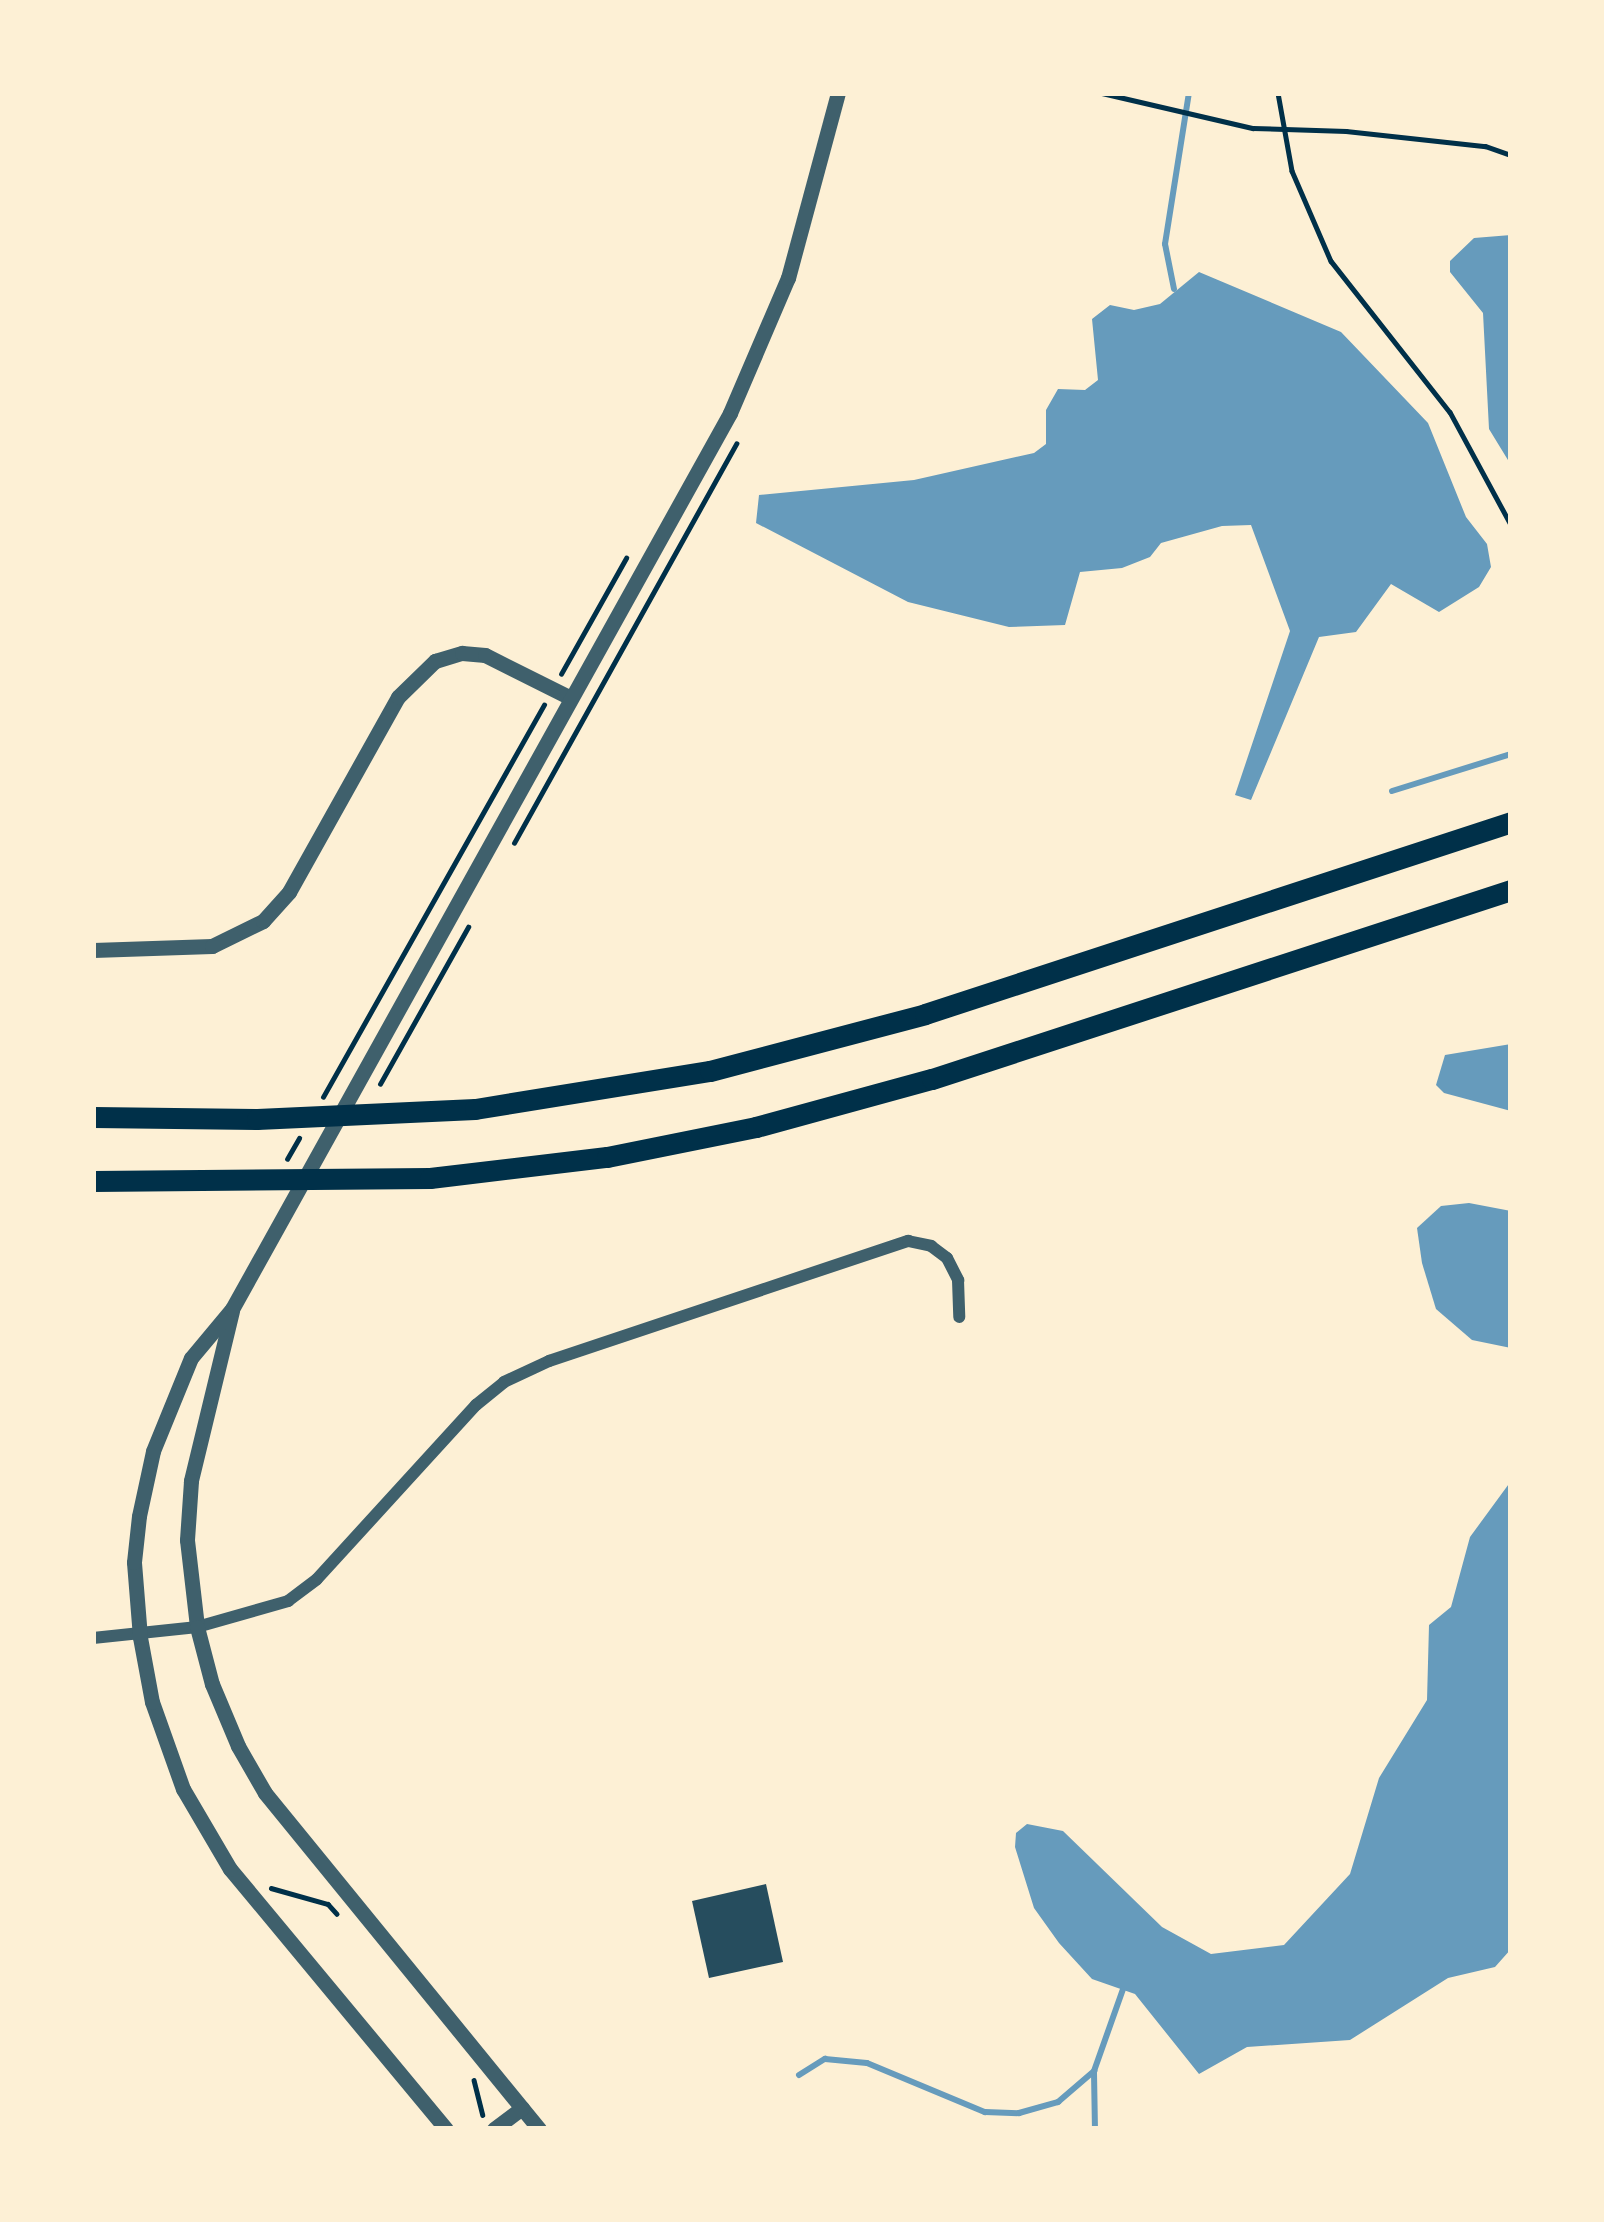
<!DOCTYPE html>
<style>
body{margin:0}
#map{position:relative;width:1604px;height:2222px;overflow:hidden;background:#fdf0d5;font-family:"Work Sans",sans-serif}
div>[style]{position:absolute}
.water>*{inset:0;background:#669bbc}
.stream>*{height:6px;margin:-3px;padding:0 3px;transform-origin:3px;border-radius:3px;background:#669bbc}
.building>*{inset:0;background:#264d5e}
.path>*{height:4.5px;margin:-2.25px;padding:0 2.25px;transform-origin:2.25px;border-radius:2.25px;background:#003049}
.minor>*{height:12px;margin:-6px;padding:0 6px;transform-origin:6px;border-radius:6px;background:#3f606c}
.tertiary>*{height:15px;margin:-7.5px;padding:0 7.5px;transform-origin:7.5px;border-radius:7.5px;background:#3f606c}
.motorway>*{height:21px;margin:-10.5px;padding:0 10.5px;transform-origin:10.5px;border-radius:10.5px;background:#003049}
span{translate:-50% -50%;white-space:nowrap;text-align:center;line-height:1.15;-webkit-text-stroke:10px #fdf0d5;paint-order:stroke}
.frame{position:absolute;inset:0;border:96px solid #fdf0d5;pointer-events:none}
</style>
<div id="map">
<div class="water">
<div style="clip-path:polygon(1511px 235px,1511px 465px,1489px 429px,1483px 313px,1450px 272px,1450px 261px,1474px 238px)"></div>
<div style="clip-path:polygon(1199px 272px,1341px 332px,1428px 423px,1466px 517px,1487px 544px,1491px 567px,1479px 587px,1439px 612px,1391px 584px,1356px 632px,1319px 637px,1251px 800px,1235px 795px,1290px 631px,1251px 525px,1222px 526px,1161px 543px,1150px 557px,1122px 568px,1080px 572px,1065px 625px,1009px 627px,908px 602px,756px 523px,759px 495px,914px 480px,1034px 453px,1046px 444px,1046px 410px,1058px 389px,1085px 390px,1098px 380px,1092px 319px,1110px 305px,1134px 310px,1160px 304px)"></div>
<div style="clip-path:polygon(1511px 1044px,1511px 1111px,1444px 1093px,1436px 1085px,1445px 1055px)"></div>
<div style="clip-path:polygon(1469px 1203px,1511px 1211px,1511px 1348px,1472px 1340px,1436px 1309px,1422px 1263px,1417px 1228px,1441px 1206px)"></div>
<div style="clip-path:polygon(1511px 1481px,1511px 1949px,1495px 1967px,1448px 1978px,1350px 2040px,1247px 2047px,1199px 2074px,1135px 1994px,1092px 1979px,1059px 1943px,1034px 1908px,1015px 1847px,1016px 1833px,1027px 1824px,1063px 1831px,1162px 1927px,1211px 1954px,1284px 1945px,1350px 1874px,1379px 1778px,1427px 1700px,1429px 1625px,1451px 1607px,1470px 1537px)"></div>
</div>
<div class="stream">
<div style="left:1174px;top:289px;width:46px;rotate:-101.3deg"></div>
<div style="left:1165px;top:244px;width:153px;rotate:-81deg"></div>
<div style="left:1392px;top:791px;width:125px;rotate:-17.3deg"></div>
<div style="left:1094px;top:2073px;width:56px;rotate:89deg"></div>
<div style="left:799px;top:2075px;width:31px;rotate:-32deg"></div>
<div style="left:825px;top:2059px;width:42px;rotate:5.4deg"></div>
<div style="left:867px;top:2063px;width:128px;rotate:22.6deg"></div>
<div style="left:985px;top:2112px;width:34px;rotate:2deg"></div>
<div style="left:1019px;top:2113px;width:41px;rotate:-15.8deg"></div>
<div style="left:1058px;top:2102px;width:48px;rotate:-40.7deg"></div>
<div style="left:1094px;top:2071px;width:87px;rotate:-70.5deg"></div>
</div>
<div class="building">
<div style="clip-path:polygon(766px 1884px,783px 1962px,709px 1978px,692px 1901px)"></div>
</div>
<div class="path">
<div style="left:1102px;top:93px;width:155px;rotate:13.1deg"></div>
<div style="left:1253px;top:128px;width:93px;rotate:1.8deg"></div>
<div style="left:1346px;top:131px;width:140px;rotate:6.2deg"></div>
<div style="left:1485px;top:146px;width:28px;rotate:19deg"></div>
<div style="left:1278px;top:93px;width:79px;rotate:79.8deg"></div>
<div style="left:1292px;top:171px;width:98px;rotate:66.6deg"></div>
<div style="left:1331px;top:261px;width:192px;rotate:51.8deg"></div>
<div style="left:1450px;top:412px;width:128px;rotate:61.6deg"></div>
<div style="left:561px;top:674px;width:133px;rotate:-60.7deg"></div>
<div style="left:514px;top:843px;width:457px;rotate:-60.9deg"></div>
<div style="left:380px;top:1084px;width:180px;rotate:-60.7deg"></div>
<div style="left:323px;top:1097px;width:450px;rotate:-60.6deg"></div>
<div style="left:287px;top:1159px;width:24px;rotate:-60deg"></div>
<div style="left:271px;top:1888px;width:59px;rotate:15.7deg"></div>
<div style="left:328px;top:1904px;width:13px;rotate:48deg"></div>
<div style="left:474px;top:2080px;width:36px;rotate:76deg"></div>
</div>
<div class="minor">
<div style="left:93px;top:1638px;width:105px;rotate:-6deg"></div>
<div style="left:197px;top:1627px;width:95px;rotate:-15.9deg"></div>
<div style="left:288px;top:1601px;width:36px;rotate:-37deg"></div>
<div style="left:317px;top:1579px;width:236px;rotate:-47.6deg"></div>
<div style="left:476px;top:1405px;width:36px;rotate:-39deg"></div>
<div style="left:504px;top:1382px;width:50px;rotate:-25deg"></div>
<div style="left:549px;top:1361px;width:379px;rotate:-18.5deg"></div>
<div style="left:908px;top:1241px;width:24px;rotate:12deg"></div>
<div style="left:931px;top:1246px;width:20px;rotate:37deg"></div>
<div style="left:947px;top:1258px;width:25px;rotate:63deg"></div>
<div style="left:958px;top:1280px;width:37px;rotate:88deg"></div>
</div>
<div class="tertiary">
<div style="left:93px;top:950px;width:119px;rotate:-1.9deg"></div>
<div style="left:212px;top:946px;width:57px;rotate:-26.1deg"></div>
<div style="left:263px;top:921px;width:39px;rotate:-48deg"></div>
<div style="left:289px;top:892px;width:223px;rotate:-60.8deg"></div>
<div style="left:398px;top:697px;width:52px;rotate:-44.2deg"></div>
<div style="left:435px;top:661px;width:28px;rotate:-17deg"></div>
<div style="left:462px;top:653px;width:23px;rotate:5deg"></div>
<div style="left:485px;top:655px;width:96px;rotate:26.6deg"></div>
<div style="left:232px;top:1311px;width:175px;rotate:103.6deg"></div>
<div style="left:191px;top:1481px;width:59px;rotate:93.9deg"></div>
<div style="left:187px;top:1540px;width:88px;rotate:83.4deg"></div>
<div style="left:197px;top:1627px;width:59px;rotate:75.3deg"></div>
<div style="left:212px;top:1684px;width:67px;rotate:67.2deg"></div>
<div style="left:238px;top:1746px;width:54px;rotate:60.1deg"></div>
<div style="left:265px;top:1793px;width:434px;rotate:50.8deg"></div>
<div style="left:446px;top:2129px;width:338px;rotate:-129.7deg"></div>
<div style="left:230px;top:1869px;width:93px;rotate:-120.4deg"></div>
<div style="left:183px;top:1789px;width:92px;rotate:-109.6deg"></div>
<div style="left:152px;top:1702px;width:66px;rotate:-100.5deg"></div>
<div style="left:140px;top:1637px;width:75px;rotate:-94.6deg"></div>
<div style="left:134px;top:1562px;width:46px;rotate:-83.8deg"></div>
<div style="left:139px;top:1516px;width:66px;rotate:-77.8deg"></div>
<div style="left:153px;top:1451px;width:100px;rotate:-67.8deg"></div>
<div style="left:191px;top:1358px;width:64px;rotate:-50.1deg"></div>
<div style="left:232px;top:1309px;width:1025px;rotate:-60.93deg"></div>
<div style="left:730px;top:413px;width:147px;rotate:-66.8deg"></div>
<div style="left:788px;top:278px;width:192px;rotate:-74.9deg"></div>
<div style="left:494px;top:2129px;width:35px;rotate:-37deg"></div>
</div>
<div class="motorway">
<div style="left:93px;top:1117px;width:164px;rotate:0.7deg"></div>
<div style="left:257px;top:1119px;width:218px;rotate:-2.6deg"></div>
<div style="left:475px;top:1109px;width:238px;rotate:-9.2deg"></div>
<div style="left:710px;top:1071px;width:222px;rotate:-14.8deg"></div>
<div style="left:925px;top:1014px;width:617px;rotate:-18.14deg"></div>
<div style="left:93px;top:1181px;width:337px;rotate:-0.5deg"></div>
<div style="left:430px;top:1178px;width:178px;rotate:-6.8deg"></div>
<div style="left:607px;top:1157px;width:152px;rotate:-11.4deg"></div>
<div style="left:756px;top:1127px;width:182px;rotate:-15.3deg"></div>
<div style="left:932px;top:1079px;width:609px;rotate:-18.08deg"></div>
</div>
<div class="frame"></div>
</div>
